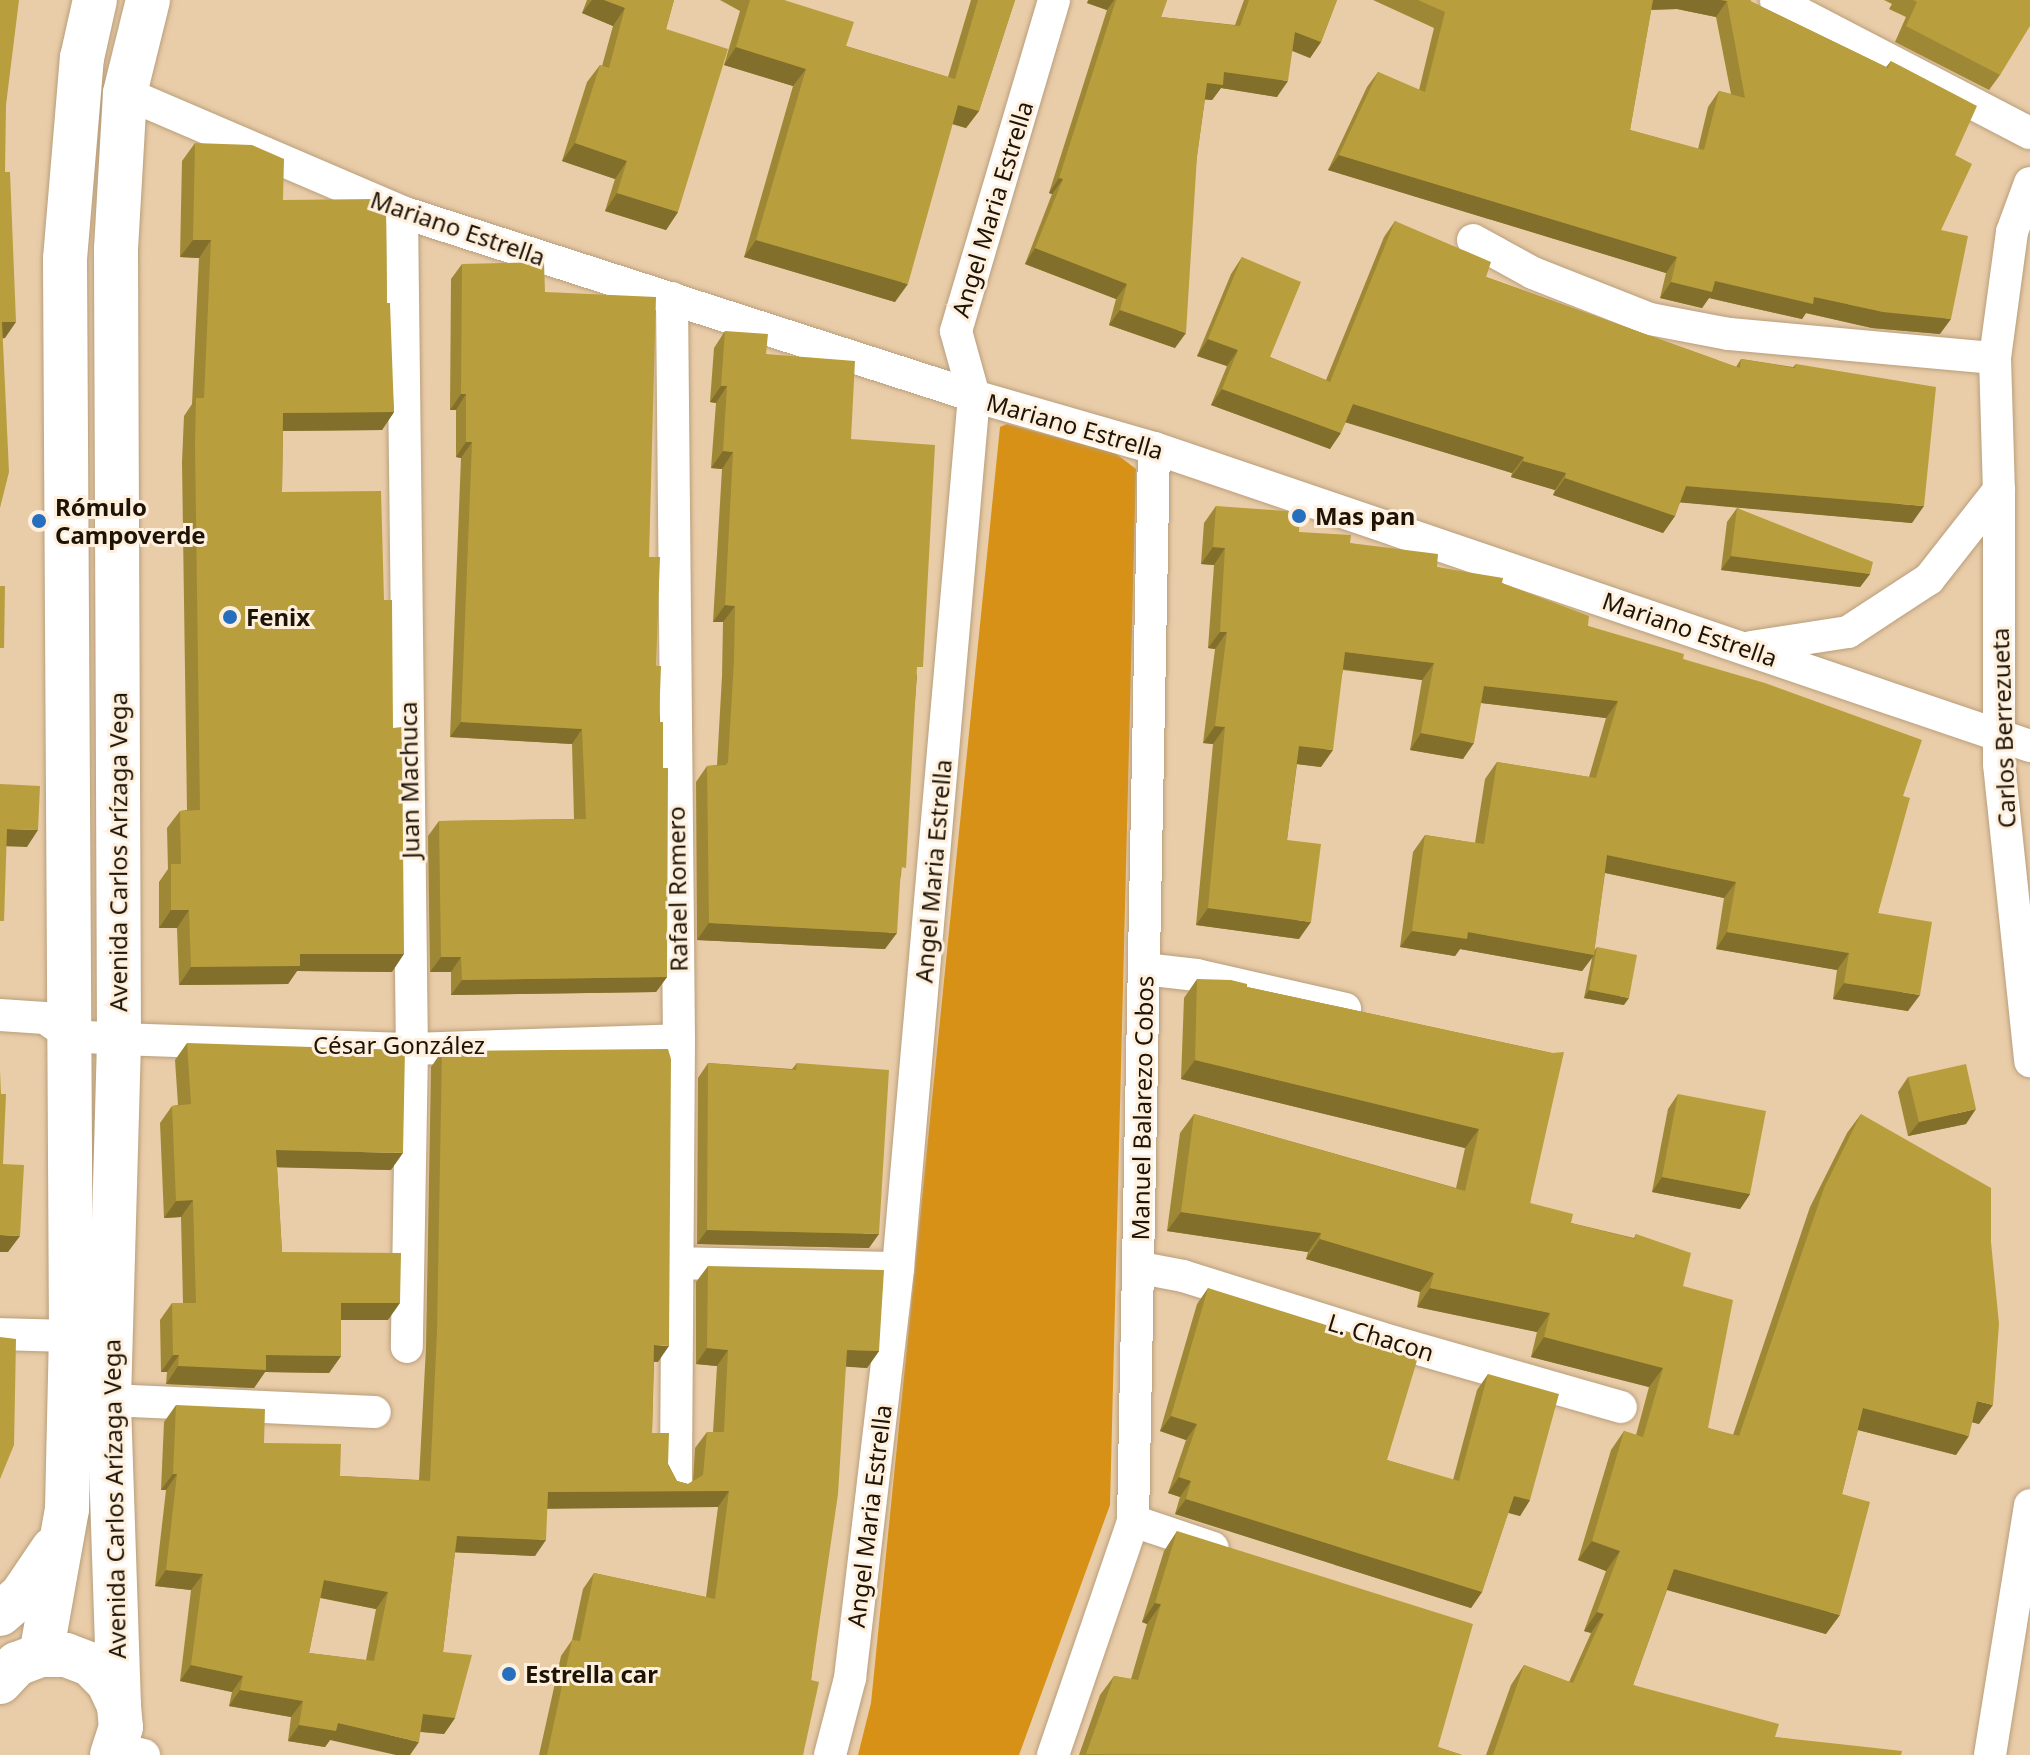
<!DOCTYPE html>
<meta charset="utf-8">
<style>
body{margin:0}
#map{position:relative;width:2030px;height:1755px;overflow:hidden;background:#e9cca8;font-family:"Noto Sans",sans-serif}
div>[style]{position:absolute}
.green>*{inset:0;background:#d79116}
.roads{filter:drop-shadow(0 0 2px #b99e7b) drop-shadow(0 0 2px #b99e7b)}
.street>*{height:32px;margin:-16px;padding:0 16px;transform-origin:16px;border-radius:16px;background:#fff}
.secondary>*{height:44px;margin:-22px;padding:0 22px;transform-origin:22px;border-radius:22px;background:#fff}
.wall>*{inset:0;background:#9f8835}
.shaded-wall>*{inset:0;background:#826f2b}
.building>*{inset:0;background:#b99e3e}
.dots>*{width:22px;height:22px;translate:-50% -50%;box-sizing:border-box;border:4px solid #fef0dd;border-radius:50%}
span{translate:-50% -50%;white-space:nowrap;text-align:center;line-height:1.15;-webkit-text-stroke:6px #fef0dd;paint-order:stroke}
.street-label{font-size:24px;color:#1d1306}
.poi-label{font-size:24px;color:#1d1306;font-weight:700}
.left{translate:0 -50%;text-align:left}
</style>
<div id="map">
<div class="green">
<div style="clip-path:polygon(1007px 424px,1115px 453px,1136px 469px,1110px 1505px,1019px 1755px,858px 1755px,871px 1703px,1000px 427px)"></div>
</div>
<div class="roads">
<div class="street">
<div style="left:1776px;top:1px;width:286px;rotate:27.5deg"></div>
<div style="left:125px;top:93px;width:301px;rotate:23.2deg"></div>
<div style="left:402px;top:212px;width:601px;rotate:17.83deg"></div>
<div style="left:974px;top:396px;width:187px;rotate:16.1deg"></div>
<div style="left:1154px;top:448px;width:925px;rotate:18.79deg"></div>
<div style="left:2030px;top:183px;width:52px;rotate:110.2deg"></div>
<div style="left:2012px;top:232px;width:127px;rotate:97.7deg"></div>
<div style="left:1995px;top:358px;width:132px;rotate:88.3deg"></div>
<div style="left:1999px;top:490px;width:274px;rotate:90deg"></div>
<div style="left:1999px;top:764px;width:299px;rotate:84deg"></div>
<div style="left:402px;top:212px;width:837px;rotate:89.32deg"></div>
<div style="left:412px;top:1049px;width:298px;rotate:91deg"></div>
<div style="left:1473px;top:240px;width:68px;rotate:28.8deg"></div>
<div style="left:1533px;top:273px;width:126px;rotate:21.5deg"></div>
<div style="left:1650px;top:319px;width:80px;rotate:10.8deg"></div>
<div style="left:1729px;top:334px;width:267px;rotate:5.2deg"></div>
<div style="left:672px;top:298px;width:742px;rotate:89.46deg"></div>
<div style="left:679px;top:1040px;width:441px;rotate:90.4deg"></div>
<div style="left:1751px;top:647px;width:98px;rotate:-8.8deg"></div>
<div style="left:1848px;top:632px;width:97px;rotate:-33.2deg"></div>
<div style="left:1929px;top:579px;width:113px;rotate:-51.8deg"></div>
<div style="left:1144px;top:969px;width:53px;rotate:6.5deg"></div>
<div style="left:1197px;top:975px;width:152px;rotate:12.9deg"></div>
<div style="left:0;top:1015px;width:45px;rotate:3.8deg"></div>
<div style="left:45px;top:1018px;width:32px;rotate:35deg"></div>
<div style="left:71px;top:1036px;width:48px;rotate:3.6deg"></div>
<div style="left:119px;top:1039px;width:293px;rotate:2deg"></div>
<div style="left:412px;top:1049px;width:267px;rotate:-1.9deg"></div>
<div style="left:677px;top:1263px;width:221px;rotate:1.3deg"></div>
<div style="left:1141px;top:1268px;width:43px;rotate:10.8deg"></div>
<div style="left:1183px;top:1276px;width:221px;rotate:17.4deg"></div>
<div style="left:1394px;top:1342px;width:236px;rotate:16deg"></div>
<div style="left:0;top:1334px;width:71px;rotate:1.6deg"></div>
<div style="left:109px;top:1400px;width:266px;rotate:2.6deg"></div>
<div style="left:1133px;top:1521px;width:84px;rotate:18.6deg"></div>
<div style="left:115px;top:1748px;width:30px;rotate:14deg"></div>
<div style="left:830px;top:1755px;width:80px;rotate:-75.4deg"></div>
<div style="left:850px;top:1678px;width:413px;rotate:-83.3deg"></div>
<div style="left:898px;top:1268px;width:875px;rotate:-85.02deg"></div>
<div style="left:974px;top:396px;width:67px;rotate:-105.5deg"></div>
<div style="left:956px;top:331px;width:345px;rotate:-73.5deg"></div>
<div style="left:1053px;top:1755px;width:247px;rotate:-71.1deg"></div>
<div style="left:1133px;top:1521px;width:1073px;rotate:-88.88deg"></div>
<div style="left:1990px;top:1755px;width:253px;rotate:-80.9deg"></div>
</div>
<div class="secondary">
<div style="left:0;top:1614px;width:28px;rotate:-41deg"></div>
<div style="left:21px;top:1596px;width:57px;rotate:-55.8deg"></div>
<div style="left:41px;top:1655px;width:148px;rotate:-79.9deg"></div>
<div style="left:67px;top:1509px;width:173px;rotate:-88.7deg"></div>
<div style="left:71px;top:1336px;width:1077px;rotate:-90.32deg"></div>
<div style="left:65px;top:259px;width:202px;rotate:-85.2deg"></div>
<div style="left:82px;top:58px;width:59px;rotate:-77.4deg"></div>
<div style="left:0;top:1682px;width:25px;rotate:-47deg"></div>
<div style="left:17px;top:1664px;width:26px;rotate:-21deg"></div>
<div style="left:41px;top:1655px;width:25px"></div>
<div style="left:66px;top:1655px;width:26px;rotate:21deg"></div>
<div style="left:90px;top:1664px;width:25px;rotate:45deg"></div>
<div style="left:108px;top:1682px;width:26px;rotate:65deg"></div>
<div style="left:119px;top:1706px;width:21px;rotate:85deg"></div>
<div style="left:121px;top:1727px;width:29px;rotate:108deg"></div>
<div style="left:119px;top:1706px;width:306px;rotate:-91.9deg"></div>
<div style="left:109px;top:1400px;width:361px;rotate:-88.4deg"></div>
<div style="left:119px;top:1039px;width:790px;rotate:-90.22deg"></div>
<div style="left:116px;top:249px;width:156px;rotate:-86.7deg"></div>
<div style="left:125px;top:93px;width:96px;rotate:-76.1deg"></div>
</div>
</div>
<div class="wall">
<div style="clip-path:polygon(587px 0,674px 0,666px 29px,678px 212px,666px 230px,605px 211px,615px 179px,562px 161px,587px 82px,600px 65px,602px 66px,613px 26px,582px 13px)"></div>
<div style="clip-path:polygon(720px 0,784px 0,846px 46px,948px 77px,971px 0,1015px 0,979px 111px,966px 128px,952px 124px,895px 302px,744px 257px,793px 86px,724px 65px,740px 11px)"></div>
<div style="clip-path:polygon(1088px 0,1167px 0,1161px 17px,1235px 25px,1244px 0,1337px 0,1321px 42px,1310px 58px,1292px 51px,1277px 97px,1221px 88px,1212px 100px,1205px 99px,1197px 156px,1175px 348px,1109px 325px,1116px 299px,1025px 264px,1052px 194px,1049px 193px,1107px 10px,1087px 3px)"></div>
<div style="clip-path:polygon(evenodd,1373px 0,1751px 0,1750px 1px,1886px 67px,1891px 61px,1955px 155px,1941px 230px,1940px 334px,1872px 328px,1806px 313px,1802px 319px,1709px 298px,1702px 308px,1660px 298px,1666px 273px,1328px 170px,1367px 87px,1378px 72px,1419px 90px,1434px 28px,1373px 0,1677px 9px,1716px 17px,1731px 94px,1719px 91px,1708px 107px,1698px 149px,1630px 130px,1651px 10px,1677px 9px)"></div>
<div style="clip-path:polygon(1884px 0,2030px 0,2000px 75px,1989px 90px,1895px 42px,1906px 17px,1889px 9px,1892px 4px)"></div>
<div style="clip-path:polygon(195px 143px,283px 200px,387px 303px,394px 412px,382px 430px,283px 431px,282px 492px,392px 972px,297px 971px,288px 984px,179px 985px,177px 928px,159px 928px,159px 882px,168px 869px,167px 828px,180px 811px,187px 810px,182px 462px,184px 416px,192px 404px,199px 258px,180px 257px,182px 161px)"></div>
<div style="clip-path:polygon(1395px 221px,1486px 277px,1736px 367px,1741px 359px,1793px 367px,1796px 364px,1912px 523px,1680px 502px,1675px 516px,1663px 533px,1553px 495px,1555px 490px,1511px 477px,1512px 473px,1346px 422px,1330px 449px,1211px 405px,1227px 366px,1197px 356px,1231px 274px,1242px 257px,1270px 357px,1326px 380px,1384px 237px)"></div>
<div style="clip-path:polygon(462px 264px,545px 292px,649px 557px,663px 768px,667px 977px,656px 992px,451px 995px,451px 972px,430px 972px,428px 836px,439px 821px,574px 819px,572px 744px,450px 737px,461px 458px,456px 457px,456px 410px,450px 410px,451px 279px)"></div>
<div style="clip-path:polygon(725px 331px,766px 354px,851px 439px,917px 676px,901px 875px,885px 949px,697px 940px,696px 782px,707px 766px,717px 765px,722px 676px,723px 622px,713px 622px,722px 469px,711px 468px,716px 403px,710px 402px,714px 348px)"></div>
<div style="clip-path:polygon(1216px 506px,1299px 532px,1350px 543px,1437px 567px,1502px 583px,1588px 626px,1683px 659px,1903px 796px,1878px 913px,1908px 1011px,1833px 999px,1837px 970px,1716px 949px,1724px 898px,1605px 873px,1594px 951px,1597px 947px,1624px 1005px,1584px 998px,1592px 958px,1582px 971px,1460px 949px,1455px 956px,1400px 947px,1413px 852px,1425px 835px,1475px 843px,1485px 779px,1497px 762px,1589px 777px,1606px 718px,1481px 703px,1463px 759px,1410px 750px,1422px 680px,1343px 670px,1321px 767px,1297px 764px,1287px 840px,1299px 939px,1196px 925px,1213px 744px,1203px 743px,1215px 649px,1208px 648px,1214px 565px,1201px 564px,1204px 523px)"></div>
<div style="clip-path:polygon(1737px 508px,1870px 574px,1860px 587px,1721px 570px,1727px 522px)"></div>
<div style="clip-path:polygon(1197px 979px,1247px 987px,1552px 1053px,1530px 1203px,1571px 1223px,1634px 1238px,1636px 1234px,1683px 1286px,1708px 1428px,1733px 1435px,1810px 1207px,1847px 1133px,1861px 1114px,1979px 1424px,1972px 1422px,1956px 1455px,1858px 1430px,1842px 1494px,1826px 1634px,1667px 1590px,1633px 1685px,1775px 1737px,1901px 1755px,1486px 1755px,1511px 1685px,1524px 1665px,1569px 1682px,1591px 1633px,1584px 1631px,1606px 1571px,1578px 1560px,1611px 1450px,1624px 1431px,1636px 1435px,1649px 1387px,1531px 1357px,1537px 1332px,1417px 1307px,1420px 1292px,1306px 1259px,1308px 1252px,1167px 1231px,1180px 1133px,1194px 1114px,1456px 1188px,1465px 1148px,1181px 1079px,1184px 998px)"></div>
<div style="clip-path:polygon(187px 1043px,391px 1170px,277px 1167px,282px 1252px,388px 1320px,341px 1320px,341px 1356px,329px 1373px,265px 1372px,254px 1388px,166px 1384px,167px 1372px,161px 1372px,160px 1320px,172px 1303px,183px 1303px,181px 1217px,164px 1218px,160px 1123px,172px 1106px,178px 1105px,175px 1060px)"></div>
<div style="clip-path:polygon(evenodd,442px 1051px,658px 1362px,654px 1362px,652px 1433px,677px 1481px,688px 1484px,693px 1481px,695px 1448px,707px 1432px,713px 1432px,717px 1366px,696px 1364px,696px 1282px,708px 1266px,879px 1351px,867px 1368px,845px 1366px,803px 1755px,539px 1755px,561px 1656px,572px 1640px,583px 1589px,594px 1573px,706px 1597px,718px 1507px,547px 1508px,535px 1556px,455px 1552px,443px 1652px,455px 1718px,444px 1734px,421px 1732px,330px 1740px,325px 1747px,288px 1741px,291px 1717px,229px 1706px,232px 1692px,180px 1681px,191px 1590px,155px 1586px,166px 1490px,161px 1490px,164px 1422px,176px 1405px,264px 1443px,340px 1476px,419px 1480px,426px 1347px,431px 1067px,442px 1051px,320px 1598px,376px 1609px,366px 1660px,309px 1653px,320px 1598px)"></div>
<div style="clip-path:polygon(708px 1063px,792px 1069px,797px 1063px,869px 1248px,697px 1244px,698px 1078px)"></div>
<div style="clip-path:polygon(1908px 1077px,1966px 1124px,1908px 1136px,1898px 1092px)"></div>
<div style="clip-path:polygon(1678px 1094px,1750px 1194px,1740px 1209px,1652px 1192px,1668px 1109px)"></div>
<div style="clip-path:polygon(1208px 1288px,1387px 1460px,1453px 1480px,1477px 1390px,1488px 1374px,1530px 1500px,1520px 1516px,1508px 1513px,1482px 1592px,1471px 1608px,1175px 1514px,1180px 1497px,1168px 1493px,1186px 1440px,1160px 1431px,1197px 1304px)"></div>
<div style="clip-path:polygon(1177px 1531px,1438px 1747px,1462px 1755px,1079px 1755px,1100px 1695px,1114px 1676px,1131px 1679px,1147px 1624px,1142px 1622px,1164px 1551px)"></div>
</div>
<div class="shaded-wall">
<div style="clip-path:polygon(592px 0,604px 0,625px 8px,613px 26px,582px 13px)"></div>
<div style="clip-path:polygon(1089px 0,1114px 0,1107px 10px,1087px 3px)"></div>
<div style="clip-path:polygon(1650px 0,1721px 0,1727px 1px,1716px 17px,1677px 9px,1643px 10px)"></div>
<div style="clip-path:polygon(1295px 32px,1321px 42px,1310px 58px,1284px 47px)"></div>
<div style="clip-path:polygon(736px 47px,806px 69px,793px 86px,724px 65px)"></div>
<div style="clip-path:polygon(1224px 72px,1288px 81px,1277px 97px,1221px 88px,1212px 100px,1196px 99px,1207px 83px)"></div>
<div style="clip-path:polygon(958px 105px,979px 111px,966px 128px,946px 122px)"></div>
<div style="clip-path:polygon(575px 143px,627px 161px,615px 179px,562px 161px)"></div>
<div style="clip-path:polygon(1339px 155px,1677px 257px,1666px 273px,1328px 170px)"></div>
<div style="clip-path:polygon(1059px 178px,1063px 179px,1052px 194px,1049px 193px)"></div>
<div style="clip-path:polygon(617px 193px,678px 212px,666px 230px,605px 211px)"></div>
<div style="clip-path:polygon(193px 240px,211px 240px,199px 258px,180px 257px)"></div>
<div style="clip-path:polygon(756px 240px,908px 284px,895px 302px,744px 257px)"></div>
<div style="clip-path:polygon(1035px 248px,1127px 284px,1116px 299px,1025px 264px)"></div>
<div style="clip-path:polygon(1715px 281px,1814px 297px,1951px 319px,1940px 334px,1872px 328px,1806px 313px,1802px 319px,1709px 298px,1702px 308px,1660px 298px,1671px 282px)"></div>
<div style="clip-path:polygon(1120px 310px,1186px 333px,1175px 348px,1109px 325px)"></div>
<div style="clip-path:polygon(2px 322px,16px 322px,5px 338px,0 339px)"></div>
<div style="clip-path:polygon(1208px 339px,1238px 350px,1227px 366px,1197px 356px)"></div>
<div style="clip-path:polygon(721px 386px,727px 386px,716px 403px,710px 402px)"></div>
<div style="clip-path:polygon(1222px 389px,1341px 433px,1330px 449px,1211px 405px)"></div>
<div style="clip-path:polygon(461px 394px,466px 394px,456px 410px,450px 410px)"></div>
<div style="clip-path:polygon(1353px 404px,1524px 457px,1512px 473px,1341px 421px)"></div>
<div style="clip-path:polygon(394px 412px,382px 430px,271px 431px,283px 413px)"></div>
<div style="clip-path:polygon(466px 442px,472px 442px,461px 458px,456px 457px)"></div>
<div style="clip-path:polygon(723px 451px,733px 452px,722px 469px,711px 468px)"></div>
<div style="clip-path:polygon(1523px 461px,1566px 473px,1555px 490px,1511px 477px)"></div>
<div style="clip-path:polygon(1565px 478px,1675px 516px,1663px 533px,1553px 495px)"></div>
<div style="clip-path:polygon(1686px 486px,1924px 506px,1912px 523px,1675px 502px)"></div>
<div style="clip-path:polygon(1213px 547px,1225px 548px,1214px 565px,1201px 564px)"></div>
<div style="clip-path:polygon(1731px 556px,1870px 574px,1860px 587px,1721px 570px)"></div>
<div style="clip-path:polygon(725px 605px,735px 606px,723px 622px,713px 622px)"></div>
<div style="clip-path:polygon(1220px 632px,1227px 632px,1215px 649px,1208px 648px)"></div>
<div style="clip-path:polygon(1345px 652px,1434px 663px,1422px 680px,1334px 668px)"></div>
<div style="clip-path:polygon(1484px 686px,1618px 701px,1606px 718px,1473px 702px)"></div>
<div style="clip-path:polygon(461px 722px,582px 729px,572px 744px,450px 737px)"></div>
<div style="clip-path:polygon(1215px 726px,1225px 727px,1213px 744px,1203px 743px)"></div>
<div style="clip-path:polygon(1421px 733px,1474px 743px,1463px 759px,1410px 750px)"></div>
<div style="clip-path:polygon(1299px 746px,1333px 750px,1321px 767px,1288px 763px)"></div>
<div style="clip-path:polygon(7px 829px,38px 830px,27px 847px,0 846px)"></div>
<div style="clip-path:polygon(1607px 855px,1736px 882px,1724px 898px,1596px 871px)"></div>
<div style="clip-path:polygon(1208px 908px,1311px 922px,1299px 939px,1196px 925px)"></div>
<div style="clip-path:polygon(171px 910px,189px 910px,177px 928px,159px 928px)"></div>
<div style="clip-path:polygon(709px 923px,897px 933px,885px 949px,697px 940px)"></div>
<div style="clip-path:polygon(1412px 931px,1468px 932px,1594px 955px,1582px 971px,1460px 949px,1455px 956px,1400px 947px)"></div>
<div style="clip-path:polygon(1727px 932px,1849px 953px,1837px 970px,1716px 949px)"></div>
<div style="clip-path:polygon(300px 954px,404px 954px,392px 972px,297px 971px,288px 984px,179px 985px,191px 967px)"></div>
<div style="clip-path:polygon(441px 957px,461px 957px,451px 972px,430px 972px)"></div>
<div style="clip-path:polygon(667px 977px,656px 992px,451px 995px,462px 980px)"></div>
<div style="clip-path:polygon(1844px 983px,1920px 995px,1908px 1011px,1833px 999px)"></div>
<div style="clip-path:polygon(1589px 990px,1629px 998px,1624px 1005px,1584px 998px)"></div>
<div style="clip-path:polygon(1195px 1060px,1479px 1129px,1465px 1148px,1181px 1079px)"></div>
<div style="clip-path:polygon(1976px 1109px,1966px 1124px,1908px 1136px,1919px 1122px)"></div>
<div style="clip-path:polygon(276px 1150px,403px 1153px,391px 1170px,264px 1167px)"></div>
<div style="clip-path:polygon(1662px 1177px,1750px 1194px,1740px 1209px,1652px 1192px)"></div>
<div style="clip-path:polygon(193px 1200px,181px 1217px,164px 1218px,176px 1201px)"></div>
<div style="clip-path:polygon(1181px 1212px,1321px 1233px,1308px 1252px,1167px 1231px)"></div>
<div style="clip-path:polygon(707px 1230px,879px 1234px,869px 1248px,697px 1244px)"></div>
<div style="clip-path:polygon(0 1235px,20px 1236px,8px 1252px,0 1252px)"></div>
<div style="clip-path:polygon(1320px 1239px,1434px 1273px,1420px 1292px,1306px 1259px)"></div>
<div style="clip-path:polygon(1430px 1288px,1550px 1313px,1537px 1332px,1417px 1307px)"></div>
<div style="clip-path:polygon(341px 1303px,400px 1303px,388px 1320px,329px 1320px)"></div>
<div style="clip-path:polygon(1544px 1337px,1663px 1368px,1649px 1387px,1531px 1357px)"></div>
<div style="clip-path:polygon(654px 1345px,669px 1346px,658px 1362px,643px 1361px)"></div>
<div style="clip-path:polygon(707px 1348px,728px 1350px,717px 1366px,696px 1364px)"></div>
<div style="clip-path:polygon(847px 1350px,879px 1351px,867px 1368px,835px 1366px)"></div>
<div style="clip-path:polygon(173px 1355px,179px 1355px,167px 1372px,161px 1372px)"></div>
<div style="clip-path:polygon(266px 1355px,341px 1356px,329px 1373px,265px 1372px,254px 1388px,166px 1384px,178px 1366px)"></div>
<div style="clip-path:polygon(1977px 1401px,1993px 1405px,1979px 1424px,1963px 1420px)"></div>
<div style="clip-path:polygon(1863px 1408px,1969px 1436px,1956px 1455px,1850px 1428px)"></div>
<div style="clip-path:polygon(1171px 1416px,1197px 1424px,1186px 1440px,1160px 1431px)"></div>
<div style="clip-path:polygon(173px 1474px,177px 1474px,166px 1490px,161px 1490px)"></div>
<div style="clip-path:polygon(1179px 1477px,1191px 1481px,1180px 1497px,1168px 1493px)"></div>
<div style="clip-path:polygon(729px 1491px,718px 1507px,536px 1509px,548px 1492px)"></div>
<div style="clip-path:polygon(1514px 1496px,1530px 1500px,1520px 1516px,1503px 1511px)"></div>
<div style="clip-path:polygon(1186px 1499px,1482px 1592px,1471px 1608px,1175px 1514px)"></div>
<div style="clip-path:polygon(457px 1536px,546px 1540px,535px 1556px,446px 1552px)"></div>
<div style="clip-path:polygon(1592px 1541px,1620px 1551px,1606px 1571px,1578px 1560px)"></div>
<div style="clip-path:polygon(1674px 1569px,1840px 1615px,1826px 1634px,1660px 1588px)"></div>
<div style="clip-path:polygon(166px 1570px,203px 1574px,191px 1590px,155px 1586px)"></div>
<div style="clip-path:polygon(324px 1580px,388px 1592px,376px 1609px,312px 1596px)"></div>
<div style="clip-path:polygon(1155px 1603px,1161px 1604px,1147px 1624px,1142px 1622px)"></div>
<div style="clip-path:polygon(1597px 1612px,1604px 1614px,1591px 1633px,1584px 1631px)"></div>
<div style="clip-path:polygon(191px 1665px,243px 1676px,232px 1692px,180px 1681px)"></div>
<div style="clip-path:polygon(240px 1690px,303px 1701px,291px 1717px,229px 1706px)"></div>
<div style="clip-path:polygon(423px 1714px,455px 1718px,444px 1734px,412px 1731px)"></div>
<div style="clip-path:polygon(338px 1723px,419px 1742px,410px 1755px,396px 1755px,330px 1740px,325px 1747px,288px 1741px,299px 1725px)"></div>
</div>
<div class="building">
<div style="clip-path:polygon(0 0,19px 0,6px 105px,5px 172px,10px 172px,16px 322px,2px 322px,9px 472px,0 508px)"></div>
<div style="clip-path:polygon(604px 0,674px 0,666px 29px,728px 49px,678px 212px,617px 193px,627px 161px,575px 143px,600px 65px,609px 68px,625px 8px)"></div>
<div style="clip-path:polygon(750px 0,784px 0,854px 22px,846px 46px,955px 79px,978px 0,1015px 0,979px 111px,958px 105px,908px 284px,756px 240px,806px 69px,736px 47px)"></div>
<div style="clip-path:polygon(1116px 0,1167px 0,1161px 17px,1240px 26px,1249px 0,1337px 0,1321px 42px,1295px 32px,1288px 81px,1224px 72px,1223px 85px,1207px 83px,1197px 156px,1186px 333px,1120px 310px,1127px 284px,1035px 248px,1063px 179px,1059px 178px)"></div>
<div style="clip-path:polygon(1418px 0,1653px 0,1630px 130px,1704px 150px,1719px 91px,1745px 98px,1727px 1px,1721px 0,1751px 0,1750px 1px,1888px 68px,1891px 61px,1977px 106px,1955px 155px,1972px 164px,1941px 230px,1968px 236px,1951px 319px,1883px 312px,1814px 297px,1813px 304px,1715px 281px,1712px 292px,1671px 282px,1677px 257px,1339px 155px,1378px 72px,1425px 92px,1445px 12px)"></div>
<div style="clip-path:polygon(1913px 0,2030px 0,2030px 26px,2000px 75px,1906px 26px,1917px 2px)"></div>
<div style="clip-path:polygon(195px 143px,252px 145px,284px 159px,283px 200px,378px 199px,386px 203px,387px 303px,390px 303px,394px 412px,283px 413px,282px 492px,381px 491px,384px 600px,392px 600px,393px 728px,402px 727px,404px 954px,300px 954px,300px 966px,191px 967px,189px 910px,171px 910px,171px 864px,181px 864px,180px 811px,200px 810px,195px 445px,196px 398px,204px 398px,211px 240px,193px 240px)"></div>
<div style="clip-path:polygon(1395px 221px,1491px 262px,1486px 277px,1740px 368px,1741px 359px,1795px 368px,1796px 364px,1936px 387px,1924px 506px,1686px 486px,1675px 516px,1565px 478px,1566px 473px,1523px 461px,1524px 457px,1353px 404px,1341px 433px,1222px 389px,1238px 350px,1208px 339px,1242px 257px,1301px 282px,1270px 357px,1330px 382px)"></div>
<div style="clip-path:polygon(544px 262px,545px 292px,656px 297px,649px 557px,660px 557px,656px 666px,661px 666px,659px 722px,663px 722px,663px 768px,668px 768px,667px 977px,462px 980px,461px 957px,441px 957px,439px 821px,586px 819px,582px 729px,461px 722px,472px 442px,466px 442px,466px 394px,461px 394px,462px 264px)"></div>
<div style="clip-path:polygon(725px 331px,768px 334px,766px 354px,855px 361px,851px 439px,935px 445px,923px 667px,917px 667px,906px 868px,901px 867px,897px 933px,709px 923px,707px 766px,726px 765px,728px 762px,734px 660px,735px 606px,725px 605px,733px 452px,723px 451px,727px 386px,721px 386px)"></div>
<div style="clip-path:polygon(1216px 506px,1300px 512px,1299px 532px,1351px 535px,1350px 543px,1438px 554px,1437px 567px,1503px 578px,1502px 583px,1589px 616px,1588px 626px,1684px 654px,1683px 659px,1765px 683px,1922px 740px,1903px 796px,1910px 798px,1878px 913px,1932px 922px,1920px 995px,1844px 983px,1849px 953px,1727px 932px,1736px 882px,1607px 855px,1594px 955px,1468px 932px,1467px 939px,1412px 931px,1425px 835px,1484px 844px,1497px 762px,1596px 778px,1618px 701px,1484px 686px,1474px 743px,1421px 733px,1434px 663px,1345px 652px,1333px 750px,1299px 746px,1287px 840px,1321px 844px,1311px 922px,1208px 908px,1225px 727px,1215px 726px,1227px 632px,1220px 632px,1225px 548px,1213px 547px)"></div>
<div style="clip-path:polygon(1737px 508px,1873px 562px,1870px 574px,1731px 556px)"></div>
<div style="clip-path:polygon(0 586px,5px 586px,4px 648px,0 648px)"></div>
<div style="clip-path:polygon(0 784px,40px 786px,38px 830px,7px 829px,4px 921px,0 921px)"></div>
<div style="clip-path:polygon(1597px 947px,1637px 955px,1629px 998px,1589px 990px)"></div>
<div style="clip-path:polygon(1197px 979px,1231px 980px,1247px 984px,1247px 987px,1552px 1053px,1564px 1052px,1530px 1203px,1573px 1214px,1571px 1223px,1635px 1239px,1636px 1234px,1691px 1253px,1683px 1286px,1733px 1300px,1708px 1428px,1739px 1436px,1824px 1188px,1861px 1114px,1991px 1188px,1991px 1242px,1999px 1324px,1993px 1405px,1977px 1401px,1969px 1436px,1863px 1408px,1842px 1494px,1870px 1502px,1840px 1615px,1674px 1569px,1633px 1685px,1779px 1724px,1775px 1737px,1902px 1751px,1901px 1755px,1493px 1755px,1524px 1665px,1573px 1683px,1604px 1614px,1597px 1612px,1620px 1551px,1592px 1541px,1624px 1431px,1643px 1437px,1663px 1368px,1544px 1337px,1550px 1313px,1430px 1288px,1434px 1273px,1320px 1239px,1321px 1233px,1181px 1212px,1194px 1114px,1465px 1191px,1479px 1129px,1195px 1060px)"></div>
<div style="clip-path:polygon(187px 1043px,405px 1050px,403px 1153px,276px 1150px,282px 1252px,401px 1253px,400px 1303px,341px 1303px,341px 1356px,266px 1355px,266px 1370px,178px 1366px,179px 1355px,173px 1355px,172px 1303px,196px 1303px,193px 1200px,176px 1201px,172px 1106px,191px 1104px)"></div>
<div style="clip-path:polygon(evenodd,668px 1049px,671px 1059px,669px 1346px,654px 1345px,652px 1433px,669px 1433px,668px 1465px,677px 1481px,688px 1484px,703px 1475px,707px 1432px,724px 1432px,728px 1350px,707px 1348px,708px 1266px,884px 1270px,879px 1351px,847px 1350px,838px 1494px,811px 1680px,819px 1682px,803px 1755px,547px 1755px,572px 1640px,580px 1641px,594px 1573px,715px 1599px,729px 1491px,548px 1492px,546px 1540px,457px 1536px,443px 1652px,472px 1655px,455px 1718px,423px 1714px,419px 1742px,338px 1723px,336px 1731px,299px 1725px,303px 1701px,240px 1690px,243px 1676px,191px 1665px,203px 1574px,166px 1570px,177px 1474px,173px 1474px,176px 1405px,265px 1409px,264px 1443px,341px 1444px,340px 1476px,430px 1481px,437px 1331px,442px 1051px,668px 1049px,324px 1580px,388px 1592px,374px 1661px,309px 1653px,324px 1580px)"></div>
<div style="clip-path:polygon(708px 1063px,796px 1070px,797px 1063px,889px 1070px,879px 1234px,707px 1230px)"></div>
<div style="clip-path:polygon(1966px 1064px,1976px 1109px,1919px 1122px,1908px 1077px)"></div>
<div style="clip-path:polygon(0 1070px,1px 1094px,6px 1094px,3px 1164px,24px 1165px,20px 1236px,0 1235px)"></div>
<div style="clip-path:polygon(1678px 1094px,1766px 1111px,1750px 1194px,1662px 1177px)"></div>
<div style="clip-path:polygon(1208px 1288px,1419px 1354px,1387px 1460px,1459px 1481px,1488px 1374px,1559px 1394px,1530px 1500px,1514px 1496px,1482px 1592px,1186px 1499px,1191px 1481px,1179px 1477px,1197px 1424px,1171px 1416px)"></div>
<div style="clip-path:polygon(0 1337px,16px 1339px,14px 1445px,0 1479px)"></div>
<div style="clip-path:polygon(1177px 1531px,1473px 1624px,1438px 1747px,1462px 1755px,1086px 1754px,1114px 1676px,1138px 1680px,1161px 1604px,1155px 1603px)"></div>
</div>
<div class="dots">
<div style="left:1299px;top:516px;background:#256fbe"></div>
<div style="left:39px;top:521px;background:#256fbe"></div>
<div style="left:230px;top:617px;background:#256fbe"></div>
<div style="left:509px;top:1674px;background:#256fbe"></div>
</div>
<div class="street-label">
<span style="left:992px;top:209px;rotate:-73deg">Angel Maria Estrella</span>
<span style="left:458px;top:228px;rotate:19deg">Mariano Estrella</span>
<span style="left:1075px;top:426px;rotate:16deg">Mariano Estrella</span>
<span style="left:1690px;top:629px;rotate:19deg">Mariano Estrella</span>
<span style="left:2003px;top:728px;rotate:-92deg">Carlos Berrezueta</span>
<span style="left:409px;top:780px;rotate:-91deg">Juan Machuca</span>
<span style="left:118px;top:852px;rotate:-90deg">Avenida Carlos Arízaga Vega</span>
<span style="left:933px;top:871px;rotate:-85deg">Angel Maria Estrella</span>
<span style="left:677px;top:889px;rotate:-91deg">Rafael Romero</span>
<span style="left:399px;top:1045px">César González</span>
<span style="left:1142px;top:1108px;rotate:-89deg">Manuel Balarezo Cobos</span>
<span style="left:1381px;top:1337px;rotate:17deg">L. Chacon</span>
<span style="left:114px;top:1499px;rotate:-91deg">Avenida Carlos Arízaga Vega</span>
<span style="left:869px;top:1516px;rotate:-83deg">Angel Maria Estrella</span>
</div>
<div class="poi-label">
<span class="left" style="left:55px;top:521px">Rómulo<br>Campoverde</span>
<span class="left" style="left:1315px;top:516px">Mas pan</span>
<span class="left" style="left:246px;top:617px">Fenix</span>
<span class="left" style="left:525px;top:1674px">Estrella car</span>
</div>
</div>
